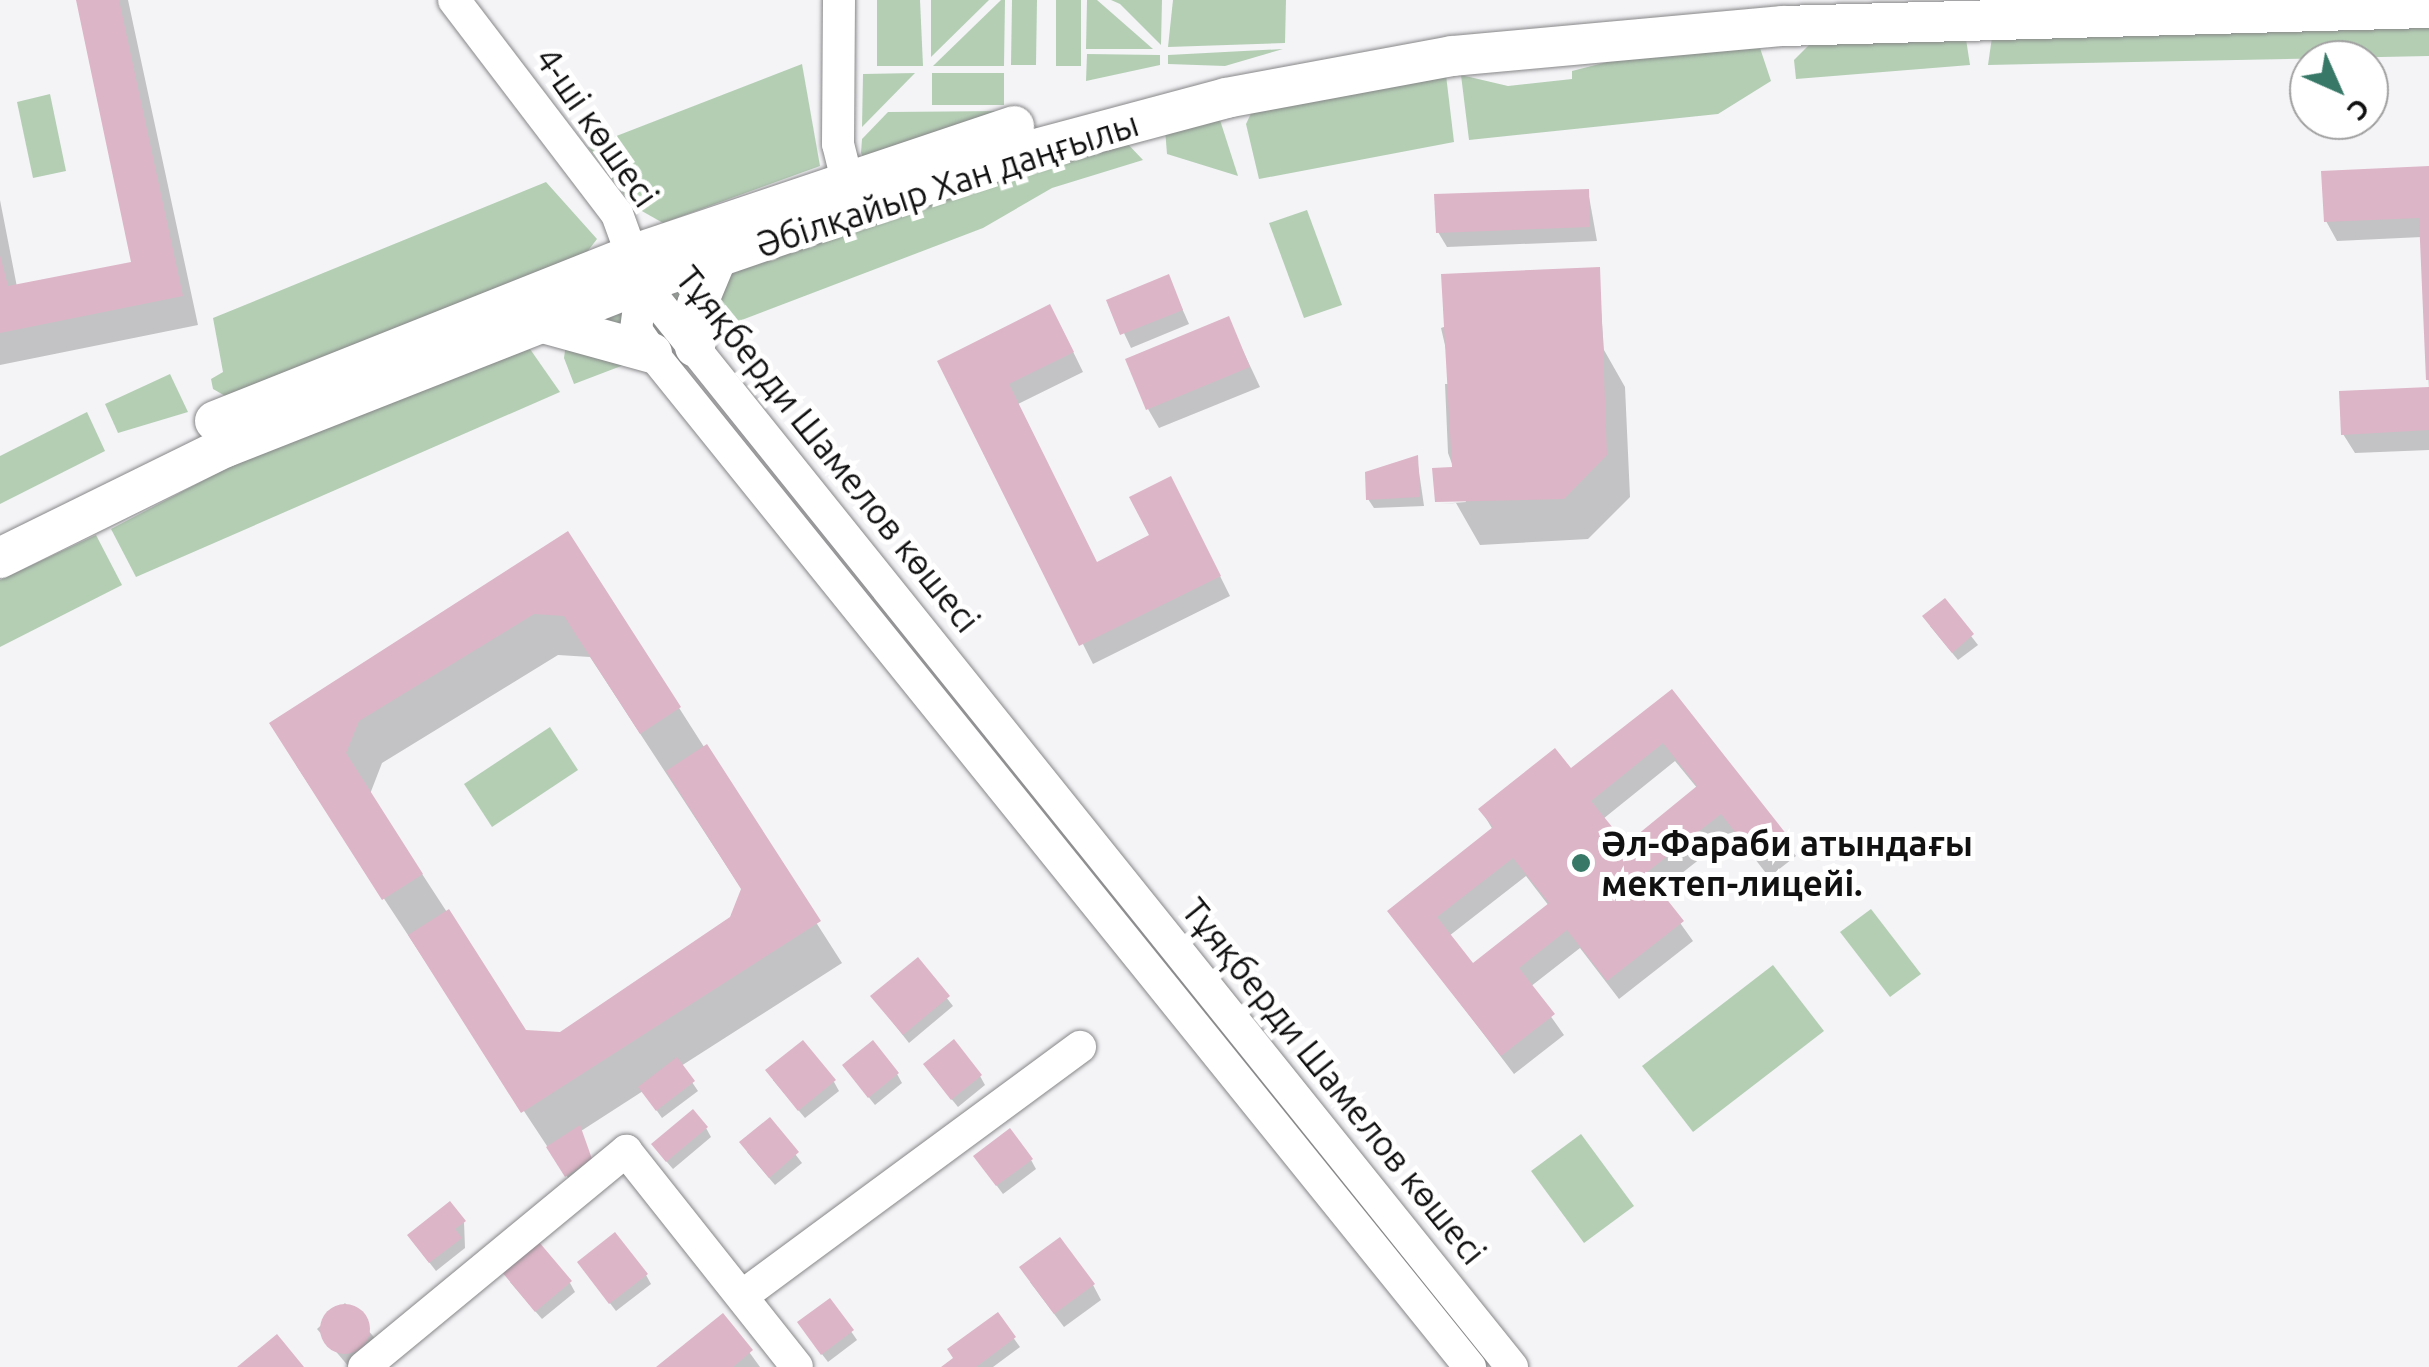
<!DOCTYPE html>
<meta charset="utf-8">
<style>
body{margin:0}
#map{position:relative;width:2429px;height:1367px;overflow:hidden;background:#f4f4f7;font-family:Ubuntu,sans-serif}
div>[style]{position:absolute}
.green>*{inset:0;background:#b4ceb4}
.shadow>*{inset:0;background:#0003}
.building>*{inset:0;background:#dcb5c6}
.round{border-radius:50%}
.roads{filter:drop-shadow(0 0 2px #878789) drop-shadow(0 0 2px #878789)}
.minor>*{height:32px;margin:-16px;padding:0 16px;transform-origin:16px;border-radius:16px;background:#fff}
.major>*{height:40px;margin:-20px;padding:0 20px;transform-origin:20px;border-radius:20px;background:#fff}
.dots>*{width:28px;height:28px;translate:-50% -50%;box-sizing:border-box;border:5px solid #fff;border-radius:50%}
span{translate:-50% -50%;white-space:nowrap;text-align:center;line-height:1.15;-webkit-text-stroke:10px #fff;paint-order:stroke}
.street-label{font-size:35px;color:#111112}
.poi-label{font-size:35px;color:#111112;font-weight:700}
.left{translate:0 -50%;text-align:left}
.north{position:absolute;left:2289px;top:40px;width:100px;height:100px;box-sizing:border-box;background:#fff;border:2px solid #a0a0a0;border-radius:50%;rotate:135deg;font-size:28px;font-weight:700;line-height:40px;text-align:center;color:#111112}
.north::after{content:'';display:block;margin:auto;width:35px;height:45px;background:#377867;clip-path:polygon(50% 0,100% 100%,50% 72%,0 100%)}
</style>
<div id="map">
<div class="green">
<div style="clip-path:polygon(877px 0,920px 0,923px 66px,877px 66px)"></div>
<div style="clip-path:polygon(931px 0,989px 0,931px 57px)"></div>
<div style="clip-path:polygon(1005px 0,1004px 66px,933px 66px,1001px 0)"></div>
<div style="clip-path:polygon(1012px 0,1037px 0,1036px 65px,1011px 65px)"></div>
<div style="clip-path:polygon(1056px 0,1081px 0,1081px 66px,1056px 66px)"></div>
<div style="clip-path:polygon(1087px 0,1097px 0,1153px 49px,1086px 49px)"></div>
<div style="clip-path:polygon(1111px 0,1162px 0,1161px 45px,1120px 4px)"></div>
<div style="clip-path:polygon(1173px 0,1286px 0,1285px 43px,1168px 47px)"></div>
<div style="clip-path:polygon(2429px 27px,2429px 56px,1988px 65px,1992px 37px)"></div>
<div style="clip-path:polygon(1966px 39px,1970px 65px,1796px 79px,1794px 60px,1812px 42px)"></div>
<div style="clip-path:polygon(1760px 48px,1771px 81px,1718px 114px,1469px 140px,1461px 75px,1508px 86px,1572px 79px,1572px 71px,1619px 59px)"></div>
<div style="clip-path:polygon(1283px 49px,1225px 66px,1168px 64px,1168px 55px)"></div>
<div style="clip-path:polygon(1087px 54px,1160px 55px,1160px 65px,1086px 81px)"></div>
<div style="clip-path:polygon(802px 64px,820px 166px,663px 223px,633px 206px,588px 147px)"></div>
<div style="clip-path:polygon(915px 73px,862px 127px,863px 74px)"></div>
<div style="clip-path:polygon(932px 73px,1004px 73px,1004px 105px,932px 105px)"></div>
<div style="clip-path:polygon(1446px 75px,1454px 142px,1259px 179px,1246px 124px,1254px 107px)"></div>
<div style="clip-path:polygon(50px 94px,66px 171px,33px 178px,17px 102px)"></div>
<div style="clip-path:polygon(1003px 111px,863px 157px,861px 153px,862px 139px,888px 112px)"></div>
<div style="clip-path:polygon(1219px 117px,1238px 176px,1167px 154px,1165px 129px)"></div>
<div style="clip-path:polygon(1123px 139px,1143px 160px,1052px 188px,983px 228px,574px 384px,564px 358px,568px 328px)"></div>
<div style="clip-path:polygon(546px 182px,597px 239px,587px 252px,227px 397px,213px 389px,211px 379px,223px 372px,213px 318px)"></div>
<div style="clip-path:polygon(1307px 210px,1342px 305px,1304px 318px,1269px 223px)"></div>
<div style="clip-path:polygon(530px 349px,560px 392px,136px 577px,111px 529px,267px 447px)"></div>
<div style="clip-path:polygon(170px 374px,188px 412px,118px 433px,105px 404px)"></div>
<div style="clip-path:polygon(87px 412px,105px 451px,0 504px,0 456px)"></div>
<div style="clip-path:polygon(96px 535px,122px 585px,0 647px,0 580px)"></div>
<div style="clip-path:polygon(550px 727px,578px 770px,492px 827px,464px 784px)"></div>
<div style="clip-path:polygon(1871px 909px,1921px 974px,1890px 997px,1840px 932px)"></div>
<div style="clip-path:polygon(1773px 965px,1824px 1031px,1693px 1132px,1642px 1066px)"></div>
<div style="clip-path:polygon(1581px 1134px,1634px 1206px,1584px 1243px,1531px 1171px)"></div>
</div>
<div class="shadow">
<div style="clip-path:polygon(79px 0,128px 0,198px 325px,0 365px,0 200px,17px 287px,134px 263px)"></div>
<div style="clip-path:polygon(2429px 168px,2429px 450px,2355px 453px,2343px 434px,2429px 390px,2422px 237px,2337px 241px,2326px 221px)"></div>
<div style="clip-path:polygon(1588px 191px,1597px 241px,1447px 247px,1438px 232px)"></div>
<div style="clip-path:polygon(1598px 270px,1604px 350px,1625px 387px,1630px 497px,1588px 539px,1480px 545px,1456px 503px,1439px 504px,1466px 502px,1448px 453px,1445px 384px,1454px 384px,1441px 328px)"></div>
<div style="clip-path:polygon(1168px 277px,1189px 324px,1131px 348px,1109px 301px)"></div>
<div style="clip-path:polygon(1228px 319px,1260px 387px,1159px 428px,1148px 409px)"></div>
<div style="clip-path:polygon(1061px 327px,1083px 372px,1018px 404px,1097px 564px,1152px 537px,1181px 498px,1230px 596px,1093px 664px,941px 362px)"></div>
<div style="clip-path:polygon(1417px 458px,1424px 506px,1374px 508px,1368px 499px)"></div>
<div style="clip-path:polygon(evenodd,568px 534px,842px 963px,681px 1066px,698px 1091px,662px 1118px,643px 1091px,581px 1131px,595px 1169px,572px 1184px,296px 765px,568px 534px,558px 655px,590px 657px,743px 891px,733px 919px,561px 1035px,525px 1032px,370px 794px,382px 763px,558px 655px)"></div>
<div style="clip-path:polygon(1944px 601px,1978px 645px,1958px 660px,1930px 626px)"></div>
<div style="clip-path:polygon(evenodd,1672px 692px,1796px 856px,1769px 877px,1734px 832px,1658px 892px,1693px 941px,1619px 999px,1580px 948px,1530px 987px,1564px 1035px,1514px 1074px,1390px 911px,1493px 830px,1481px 810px,1570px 772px,1672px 692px,1675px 761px,1698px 789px,1626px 847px,1603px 819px,1675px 761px,1672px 692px,1526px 876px,1549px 906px,1473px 966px,1449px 936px,1526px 876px)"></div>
<div style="clip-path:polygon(917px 960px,953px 1006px,909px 1043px,879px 1005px)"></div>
<div style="clip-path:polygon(850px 1074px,897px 1074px,902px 1083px,875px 1105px)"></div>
<div style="clip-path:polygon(931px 1074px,980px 1076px,985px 1085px,958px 1107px)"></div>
<div style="clip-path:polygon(773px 1080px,834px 1082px,839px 1091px,805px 1118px)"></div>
<div style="clip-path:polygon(769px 1120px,802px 1163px,775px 1185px,747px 1152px)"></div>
<div style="clip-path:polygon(706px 1128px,711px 1137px,673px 1169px,660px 1154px)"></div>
<div style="clip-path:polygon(1031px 1160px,1036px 1169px,1003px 1194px,982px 1166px)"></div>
<div style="clip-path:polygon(464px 1222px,465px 1248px,436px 1271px,415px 1244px)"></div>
<div style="clip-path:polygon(585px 1271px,646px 1275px,651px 1284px,616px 1311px)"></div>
<div style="clip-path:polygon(510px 1282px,570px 1283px,575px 1292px,542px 1319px)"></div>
<div style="clip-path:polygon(1030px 1282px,1093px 1285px,1101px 1300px,1064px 1327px)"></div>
<div style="clip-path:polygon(830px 1301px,857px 1340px,828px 1362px,805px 1332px)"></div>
<div style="clip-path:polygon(345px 1303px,378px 1342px,349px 1367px,317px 1329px)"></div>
<div style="clip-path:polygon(997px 1315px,1020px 1347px,993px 1367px,945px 1367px)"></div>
<div style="clip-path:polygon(723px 1316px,760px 1367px,660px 1367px)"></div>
</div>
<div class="building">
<div style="clip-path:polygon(76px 0,119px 0,183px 296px,0 333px,0 255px,8px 286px,131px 262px)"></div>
<div style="clip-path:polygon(2429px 166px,2429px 380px,2426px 380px,2419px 218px,2324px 222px,2321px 171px)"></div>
<div style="clip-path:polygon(1589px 189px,1590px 227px,1436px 233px,1434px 194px)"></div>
<div style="clip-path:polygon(1600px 267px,1607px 455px,1564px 499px,1435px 502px,1432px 468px,1452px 467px,1441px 274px)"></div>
<div style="clip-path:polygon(1169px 274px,1183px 310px,1120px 335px,1106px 300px)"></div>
<div style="clip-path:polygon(1050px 304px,1074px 352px,1009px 384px,1097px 562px,1149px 535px,1129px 497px,1171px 476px,1221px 576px,1079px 646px,937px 361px)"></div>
<div style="clip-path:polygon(1229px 316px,1250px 367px,1146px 410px,1125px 359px)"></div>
<div style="clip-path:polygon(2429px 387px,2429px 430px,2341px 435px,2339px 391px)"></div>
<div style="clip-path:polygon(1418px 455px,1420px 497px,1366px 500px,1365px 472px)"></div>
<div style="clip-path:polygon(568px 531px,681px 707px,640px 734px,564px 616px,534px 614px,359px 721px,346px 753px,423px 874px,382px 900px,269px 723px)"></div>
<div style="clip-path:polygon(1945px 598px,1974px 634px,1952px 653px,1922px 616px)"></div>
<div style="clip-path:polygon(evenodd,1672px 689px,1787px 835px,1756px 859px,1721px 814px,1646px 873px,1684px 921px,1607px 981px,1567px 930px,1519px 968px,1555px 1014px,1501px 1056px,1387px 911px,1493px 827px,1478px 809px,1555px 748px,1571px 768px,1672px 689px,1663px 743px,1697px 786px,1626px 844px,1591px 801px,1663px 743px,1672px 689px,1513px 858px,1549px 903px,1473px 963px,1437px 917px,1513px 858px)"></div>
<div style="clip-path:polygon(707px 744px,821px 921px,521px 1113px,408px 935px,449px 909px,526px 1030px,560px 1032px,730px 917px,741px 889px,666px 771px)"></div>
<div style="clip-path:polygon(918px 957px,950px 996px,903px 1035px,870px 996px)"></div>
<div style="clip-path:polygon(954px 1039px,982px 1075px,951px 1100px,923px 1064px)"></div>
<div style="clip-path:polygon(803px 1040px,836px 1080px,798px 1111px,765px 1070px)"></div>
<div style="clip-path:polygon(873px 1040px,899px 1073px,868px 1098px,842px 1065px)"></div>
<div style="clip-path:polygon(677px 1057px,695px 1081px,656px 1111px,638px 1087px)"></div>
<div style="clip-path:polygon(693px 1109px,708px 1127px,666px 1162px,651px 1144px)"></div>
<div style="clip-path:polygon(770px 1117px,799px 1152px,769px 1178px,739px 1142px)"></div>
<div style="clip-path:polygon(580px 1125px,592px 1159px,565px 1177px,546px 1147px)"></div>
<div style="clip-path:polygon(1010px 1128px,1033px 1159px,996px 1186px,973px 1156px)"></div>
<div style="clip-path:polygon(450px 1201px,466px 1221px,455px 1229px,462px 1238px,429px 1263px,407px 1235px)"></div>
<div style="clip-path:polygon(615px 1232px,648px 1274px,609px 1304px,577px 1262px)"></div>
<div style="clip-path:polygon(1060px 1237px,1095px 1284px,1054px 1314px,1019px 1267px)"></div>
<div style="clip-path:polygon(539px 1242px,572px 1281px,535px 1312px,502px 1272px)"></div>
<div style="clip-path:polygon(830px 1298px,854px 1330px,821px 1355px,797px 1322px)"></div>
<div class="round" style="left:320px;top:1304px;width:50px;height:50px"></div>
<div style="clip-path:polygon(998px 1312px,1016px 1337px,976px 1367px,941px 1367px,953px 1358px,947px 1349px)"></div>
<div style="clip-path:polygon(723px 1313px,753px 1350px,733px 1367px,656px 1367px)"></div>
<div style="clip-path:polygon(277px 1334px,304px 1367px,237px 1367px)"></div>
</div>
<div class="roads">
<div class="minor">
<div style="left:454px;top:0;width:269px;rotate:52.7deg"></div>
<div style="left:617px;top:214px;width:73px;rotate:70.1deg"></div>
<div style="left:642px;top:283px;width:47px;rotate:97.3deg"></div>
<div style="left:636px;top:330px;width:28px;rotate:55deg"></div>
<div style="left:652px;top:353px;width:1303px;rotate:51.11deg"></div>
<div style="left:839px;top:0;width:144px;rotate:90.4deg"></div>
<div style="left:838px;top:144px;width:38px;rotate:76deg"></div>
<div style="left:642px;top:283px;width:1390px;rotate:51.25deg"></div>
<div style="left:742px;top:1296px;width:420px;rotate:-36.4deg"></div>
<div style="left:364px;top:1367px;width:340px;rotate:-39.5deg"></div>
<div style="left:626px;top:1151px;width:275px;rotate:51.6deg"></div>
</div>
<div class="major">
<div style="left:543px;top:323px;width:113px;rotate:15.4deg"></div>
<div style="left:695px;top:347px;width:42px;rotate:-87.3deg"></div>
<div style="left:697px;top:305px;width:47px;rotate:-67.3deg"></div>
<div style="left:215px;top:421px;width:451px;rotate:-21.7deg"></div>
<div style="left:634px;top:254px;width:401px;rotate:-18.6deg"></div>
<div style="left:0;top:558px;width:252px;rotate:-26.2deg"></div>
<div style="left:226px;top:447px;width:447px;rotate:-21.5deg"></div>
<div style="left:642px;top:283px;width:389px;rotate:-19deg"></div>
<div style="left:1010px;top:156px;width:224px;rotate:-15deg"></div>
<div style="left:1226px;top:98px;width:230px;rotate:-10.5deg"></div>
<div style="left:1452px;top:56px;width:332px;rotate:-5.2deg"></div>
<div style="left:1783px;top:26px;width:646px;rotate:-1.6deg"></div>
</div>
</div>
<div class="dots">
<div style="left:1581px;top:863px;background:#377867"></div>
</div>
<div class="street-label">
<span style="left:597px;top:127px;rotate:55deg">4-ші көшесі</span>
<span style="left:947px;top:184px;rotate:-18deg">Әбілқайыр Хан даңғылы</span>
<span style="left:828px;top:449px;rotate:51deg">Тұяқберди Шамелов көшесі</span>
<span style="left:1334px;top:1081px;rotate:51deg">Тұяқберди Шамелов көшесі</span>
</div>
<div class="poi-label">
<span class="left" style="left:1601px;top:863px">Әл-Фараби атындағы<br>мектеп-лицейі.</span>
</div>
<div class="north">С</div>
</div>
